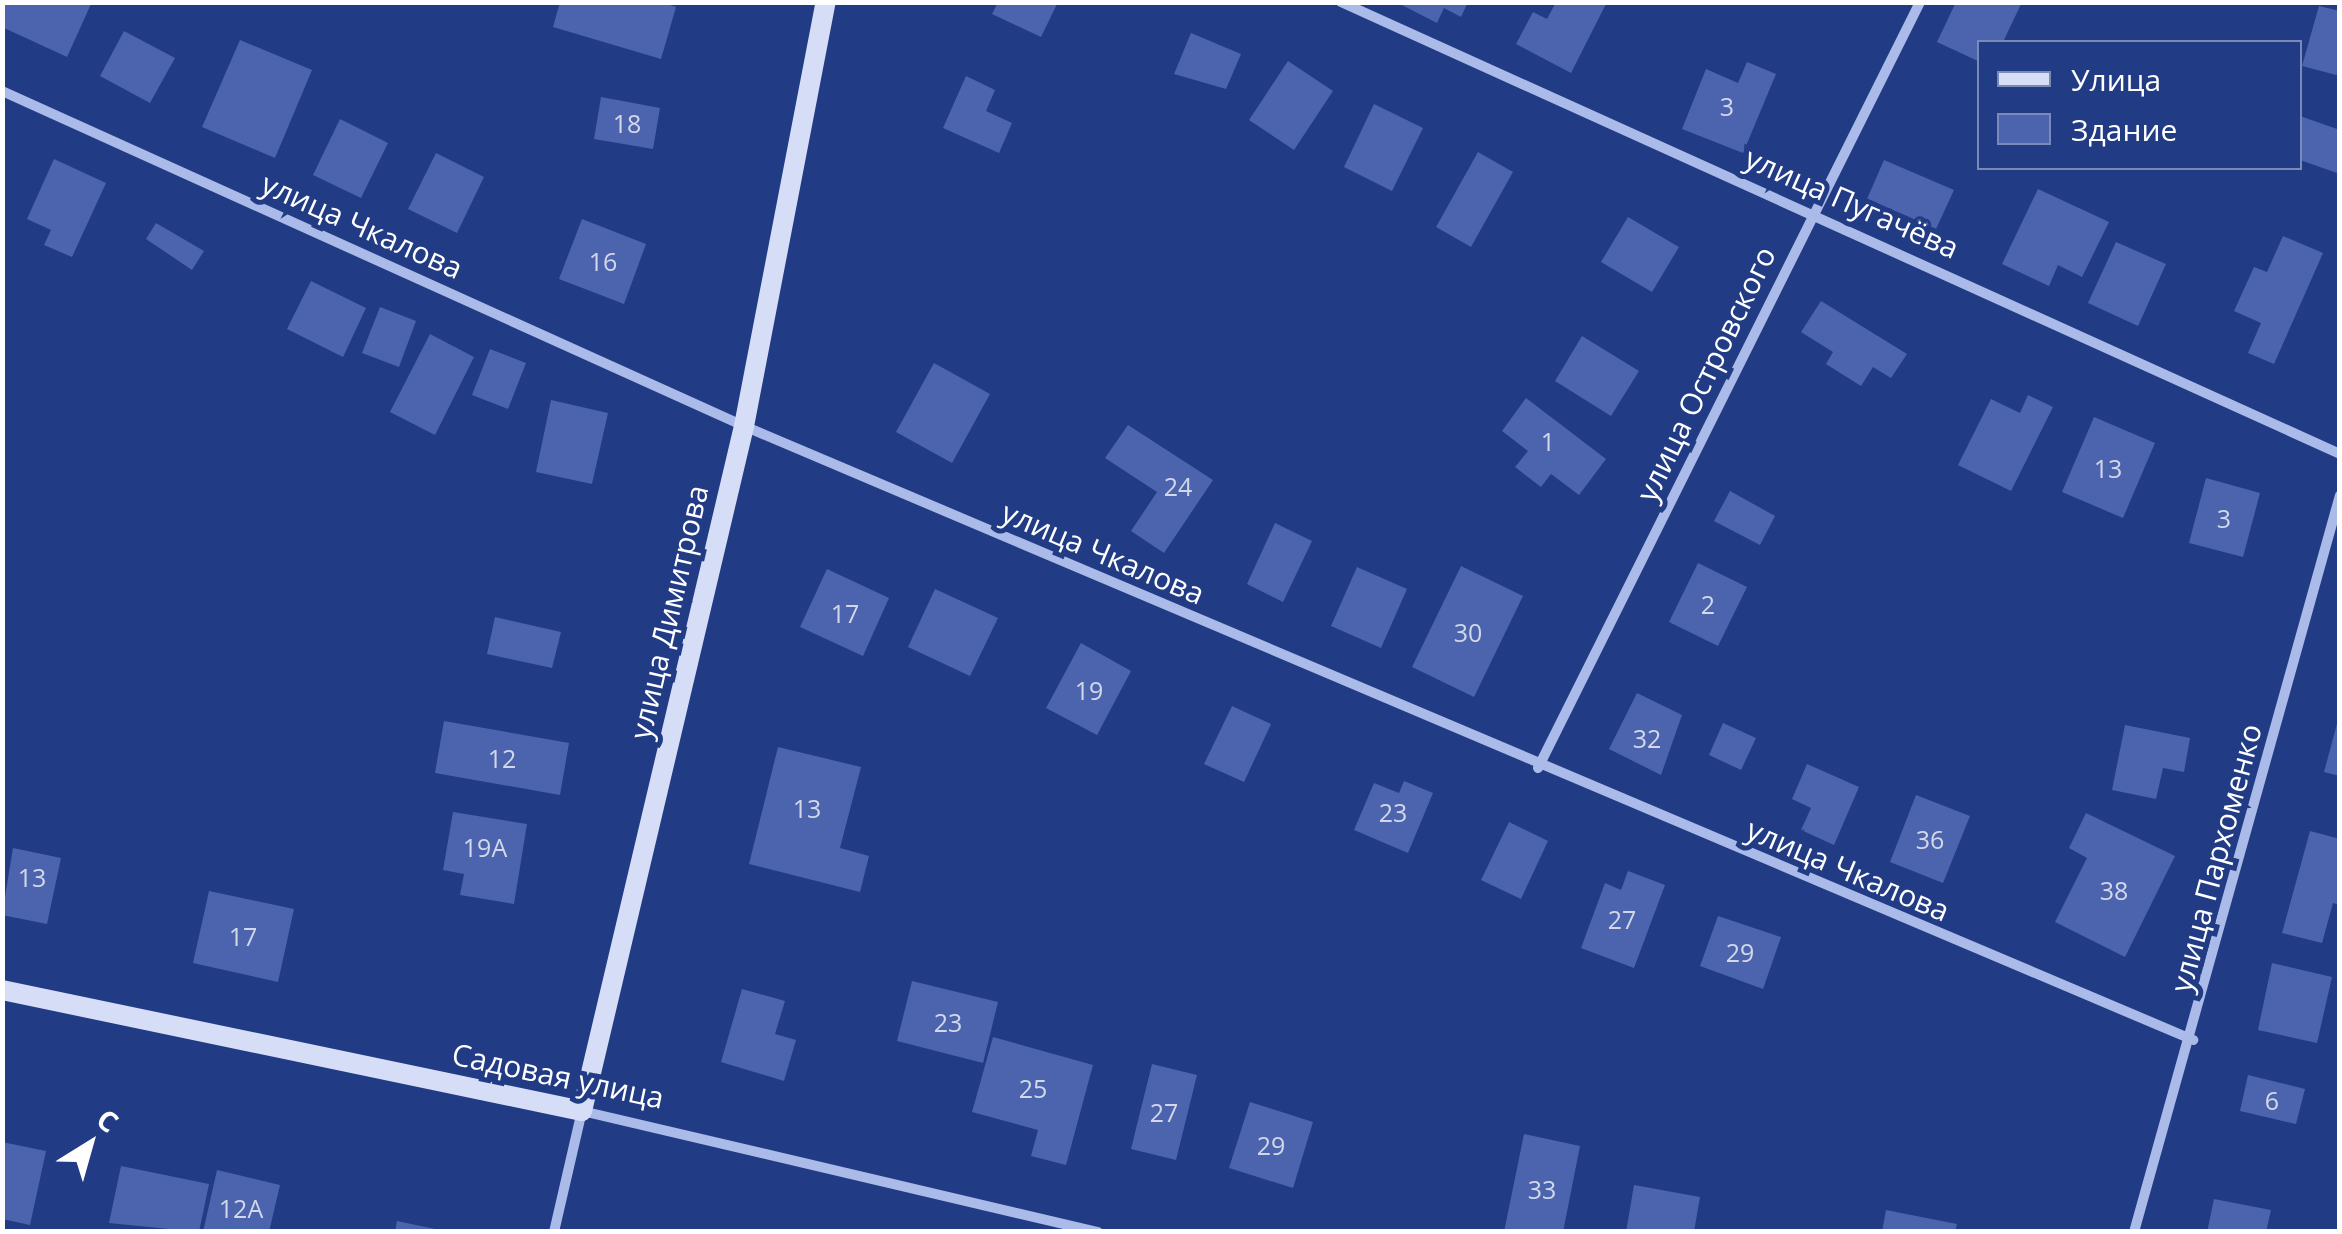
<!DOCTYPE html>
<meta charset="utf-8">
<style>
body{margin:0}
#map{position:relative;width:2342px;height:1234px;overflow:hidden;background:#223b85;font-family:"Open Sans",sans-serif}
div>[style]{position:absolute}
.building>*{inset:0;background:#4b64ad}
.street>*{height:10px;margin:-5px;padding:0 5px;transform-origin:5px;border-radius:5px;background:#abbbe9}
.secondary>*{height:20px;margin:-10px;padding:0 10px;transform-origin:10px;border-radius:10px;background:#d6def7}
span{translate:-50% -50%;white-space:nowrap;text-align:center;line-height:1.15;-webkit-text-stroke:10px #223b85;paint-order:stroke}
.number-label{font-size:25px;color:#d2d8ea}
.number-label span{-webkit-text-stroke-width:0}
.street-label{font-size:30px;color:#fff}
.frame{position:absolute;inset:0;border:5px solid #fff;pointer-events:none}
.legend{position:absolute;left:1977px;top:40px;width:325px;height:130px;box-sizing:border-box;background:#223b85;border:2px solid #7a89b6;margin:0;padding:12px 18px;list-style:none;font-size:30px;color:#fff}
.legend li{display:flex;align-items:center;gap:20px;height:50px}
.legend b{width:50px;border:2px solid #7a89b6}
.north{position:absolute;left:40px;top:1094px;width:100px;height:100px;-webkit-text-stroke:8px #223b85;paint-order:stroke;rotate:37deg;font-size:28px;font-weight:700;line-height:40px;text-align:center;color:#fff}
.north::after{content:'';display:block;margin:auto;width:35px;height:45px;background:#fff;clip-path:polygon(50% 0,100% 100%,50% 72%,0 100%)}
</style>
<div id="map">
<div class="building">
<div style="clip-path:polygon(2px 2px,87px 2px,91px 4px,67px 57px,2px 27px)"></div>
<div style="clip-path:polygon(560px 2px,661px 2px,676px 7px,661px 59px,553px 27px)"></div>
<div style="clip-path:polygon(998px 2px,1058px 2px,1041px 37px,992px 14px)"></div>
<div style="clip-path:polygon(1396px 2px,1468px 2px,1461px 17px,1444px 8px,1437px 23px)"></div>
<div style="clip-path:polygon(1556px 2px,1607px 2px,1571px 73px,1516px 44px,1533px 12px,1547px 19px)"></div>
<div style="clip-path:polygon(1956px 2px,2022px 2px,2003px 42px,1980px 42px,1980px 62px,1937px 42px)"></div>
<div style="clip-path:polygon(2319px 6px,2340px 11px,2340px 76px,2302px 66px)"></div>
<div style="clip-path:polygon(124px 31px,175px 58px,150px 103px,100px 76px)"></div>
<div style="clip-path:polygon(1191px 33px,1241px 54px,1226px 89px,1174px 74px)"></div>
<div style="clip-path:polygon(240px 40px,312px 70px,275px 158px,202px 127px)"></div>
<div style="clip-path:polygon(1288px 61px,1333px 91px,1294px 150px,1249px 120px)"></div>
<div style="clip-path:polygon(1747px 62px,1776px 74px,1743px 153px,1682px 129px,1706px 69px,1738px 83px)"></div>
<div style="clip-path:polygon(966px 76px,995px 90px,986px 111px,1012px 123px,999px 153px,943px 128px)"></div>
<div style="clip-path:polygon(601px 97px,660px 108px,653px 149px,594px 139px)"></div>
<div style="clip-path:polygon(1374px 104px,1423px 128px,1392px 191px,1344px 167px)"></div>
<div style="clip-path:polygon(2300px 116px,2340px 130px,2340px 174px,2300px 160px)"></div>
<div style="clip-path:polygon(340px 119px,388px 143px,361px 198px,313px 175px)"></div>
<div style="clip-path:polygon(1478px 152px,1513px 172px,1471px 247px,1436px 227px)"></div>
<div style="clip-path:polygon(436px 153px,484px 177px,457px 233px,408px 209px)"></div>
<div style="clip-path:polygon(54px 159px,106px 183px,72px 257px,44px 245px,51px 230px,27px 219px)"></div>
<div style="clip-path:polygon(1884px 160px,1954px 190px,1936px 229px,1867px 199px)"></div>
<div style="clip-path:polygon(2038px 189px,2109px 222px,2082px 277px,2058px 265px,2049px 286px,2002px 264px)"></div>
<div style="clip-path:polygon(1628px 217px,1679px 247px,1652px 292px,1601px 262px)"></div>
<div style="clip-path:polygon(582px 219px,646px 244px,624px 304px,559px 279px)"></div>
<div style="clip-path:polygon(156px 223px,204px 251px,192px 270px,146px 239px)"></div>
<div style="clip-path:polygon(2283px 236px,2323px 253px,2274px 364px,2248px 353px,2261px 323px,2234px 311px,2254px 267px,2267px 272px)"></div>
<div style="clip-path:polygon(2116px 242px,2166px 264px,2138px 326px,2088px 303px)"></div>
<div style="clip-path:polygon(311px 281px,366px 308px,343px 357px,287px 329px)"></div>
<div style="clip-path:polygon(1821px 301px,1907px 354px,1891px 378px,1873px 367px,1861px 386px,1826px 364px,1833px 352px,1801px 332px)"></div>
<div style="clip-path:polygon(380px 307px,416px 321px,399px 367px,362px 353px)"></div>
<div style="clip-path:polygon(430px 334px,474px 357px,435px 435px,390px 412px)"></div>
<div style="clip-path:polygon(1582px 336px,1639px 371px,1611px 416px,1555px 381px)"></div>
<div style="clip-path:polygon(490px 349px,526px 363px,508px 409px,472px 395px)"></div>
<div style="clip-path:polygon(934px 363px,990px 394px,952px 463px,896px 432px)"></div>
<div style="clip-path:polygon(2028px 395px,2053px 407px,2011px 491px,1958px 465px,1991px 399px,2020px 413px)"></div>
<div style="clip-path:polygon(1526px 398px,1606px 459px,1579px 495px,1551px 474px,1541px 487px,1515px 467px,1528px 451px,1502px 431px)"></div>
<div style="clip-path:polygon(551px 400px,608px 413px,592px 484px,536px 472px)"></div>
<div style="clip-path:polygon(2094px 417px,2155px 443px,2123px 518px,2062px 492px)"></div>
<div style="clip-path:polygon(1128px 425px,1213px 480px,1164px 553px,1131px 531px,1157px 492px,1105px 458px)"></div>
<div style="clip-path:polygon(2206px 478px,2260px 493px,2243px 557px,2189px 543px)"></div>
<div style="clip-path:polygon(1730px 491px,1775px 516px,1760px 545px,1714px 521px)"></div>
<div style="clip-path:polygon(1275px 523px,1312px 541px,1283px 602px,1247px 584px)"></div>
<div style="clip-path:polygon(1698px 563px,1747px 587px,1718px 646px,1669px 622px)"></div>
<div style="clip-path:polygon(1461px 566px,1523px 596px,1474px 697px,1412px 667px)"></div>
<div style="clip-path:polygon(1357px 567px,1407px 589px,1381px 648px,1331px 626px)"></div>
<div style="clip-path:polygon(827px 569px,889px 598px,863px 656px,800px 627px)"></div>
<div style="clip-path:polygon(935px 589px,998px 618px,970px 676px,908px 647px)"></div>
<div style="clip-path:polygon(495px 617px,561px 632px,552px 668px,487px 654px)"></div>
<div style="clip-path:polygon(1081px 643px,1131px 671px,1097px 735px,1046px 708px)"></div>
<div style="clip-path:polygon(1637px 693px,1682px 715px,1661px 775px,1609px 749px)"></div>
<div style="clip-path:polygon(1232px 706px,1271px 724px,1244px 782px,1204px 764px)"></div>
<div style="clip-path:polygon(2338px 720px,2340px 720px,2340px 776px,2324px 772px)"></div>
<div style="clip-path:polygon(444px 721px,569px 743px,560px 795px,435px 773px)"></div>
<div style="clip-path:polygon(1723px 723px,1756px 738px,1741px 770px,1709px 755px)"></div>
<div style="clip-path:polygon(2125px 725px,2190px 738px,2184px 772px,2163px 768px,2156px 799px,2112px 790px)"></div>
<div style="clip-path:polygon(778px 747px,861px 767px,840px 848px,869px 856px,860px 892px,749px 864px)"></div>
<div style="clip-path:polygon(1807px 764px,1859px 787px,1834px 845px,1801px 830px,1811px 808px,1792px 799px)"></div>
<div style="clip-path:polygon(1404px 781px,1433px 793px,1408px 853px,1354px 830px,1374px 783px,1399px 793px)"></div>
<div style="clip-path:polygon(1916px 795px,1970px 816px,1943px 883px,1890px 862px)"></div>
<div style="clip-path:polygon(453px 812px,527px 824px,514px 904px,460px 895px,464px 874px,443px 870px)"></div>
<div style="clip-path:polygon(2086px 813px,2175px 856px,2125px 957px,2055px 922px,2087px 858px,2069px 848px)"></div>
<div style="clip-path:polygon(1509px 822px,1548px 841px,1521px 899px,1481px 880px)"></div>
<div style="clip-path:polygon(2310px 831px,2340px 839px,2340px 905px,2333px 903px,2322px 943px,2282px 933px)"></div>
<div style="clip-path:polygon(13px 848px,61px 858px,47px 924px,2px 915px)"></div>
<div style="clip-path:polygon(1628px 871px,1665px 885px,1634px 968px,1581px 948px,1605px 883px,1621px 890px)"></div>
<div style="clip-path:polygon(209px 891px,294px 909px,278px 982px,193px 963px)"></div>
<div style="clip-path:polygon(1718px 916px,1781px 937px,1763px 989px,1700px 966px)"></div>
<div style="clip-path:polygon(2272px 963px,2332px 977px,2317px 1043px,2258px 1030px)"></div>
<div style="clip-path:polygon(912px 981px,998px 1002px,983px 1063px,897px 1041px)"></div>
<div style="clip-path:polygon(742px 989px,785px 1001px,775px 1034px,796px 1040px,784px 1081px,721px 1062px)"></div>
<div style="clip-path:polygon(993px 1037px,1093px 1065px,1066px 1165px,1031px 1156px,1038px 1130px,972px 1112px)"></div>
<div style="clip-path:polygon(1152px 1064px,1197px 1075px,1176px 1160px,1131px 1149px)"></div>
<div style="clip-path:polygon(2248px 1075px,2305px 1089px,2296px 1124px,2240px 1111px)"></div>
<div style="clip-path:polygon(1250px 1102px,1313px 1122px,1293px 1188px,1229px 1168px)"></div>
<div style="clip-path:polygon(1524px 1134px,1580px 1146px,1563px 1232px,1504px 1232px)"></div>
<div style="clip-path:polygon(2px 1142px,46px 1151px,30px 1225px,2px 1219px)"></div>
<div style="clip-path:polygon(121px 1166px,209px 1184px,199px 1232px,109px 1223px)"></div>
<div style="clip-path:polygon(217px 1170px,280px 1185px,269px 1232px,203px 1232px)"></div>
<div style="clip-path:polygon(1634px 1185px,1700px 1197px,1694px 1232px,1626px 1232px)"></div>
<div style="clip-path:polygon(2214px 1199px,2271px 1210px,2266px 1232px,2207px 1232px)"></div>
<div style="clip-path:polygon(1886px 1210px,1957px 1224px,1955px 1232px,1882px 1232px)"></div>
<div style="clip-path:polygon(397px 1221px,440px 1230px,440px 1232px,395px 1232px)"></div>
</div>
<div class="street">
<div style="left:1341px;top:2px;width:1096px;rotate:24.34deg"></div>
<div style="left:2px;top:91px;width:814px;rotate:24.3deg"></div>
<div style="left:744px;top:426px;width:1574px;rotate:22.96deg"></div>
<div style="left:1538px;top:768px;width:856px;rotate:-63.49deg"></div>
<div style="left:554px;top:1232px;width:124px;rotate:-77deg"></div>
<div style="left:582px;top:1111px;width:530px;rotate:13.2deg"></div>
<div style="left:2134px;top:1232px;width:765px;rotate:-74.38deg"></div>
</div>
<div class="secondary">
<div style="left:2px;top:990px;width:592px;rotate:11.78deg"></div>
<div style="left:582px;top:1111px;width:704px;rotate:-76.69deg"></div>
<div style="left:744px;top:426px;width:432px;rotate:-79.1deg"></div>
</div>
<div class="number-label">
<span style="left:1727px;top:106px">3</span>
<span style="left:627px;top:123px">18</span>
<span style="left:603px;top:261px">16</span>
<span style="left:1548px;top:441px">1</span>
<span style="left:2108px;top:468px">13</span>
<span style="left:1178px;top:486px">24</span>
<span style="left:2224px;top:518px">3</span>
<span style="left:1708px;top:604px">2</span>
<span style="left:845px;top:613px">17</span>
<span style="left:1468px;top:632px">30</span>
<span style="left:1089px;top:690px">19</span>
<span style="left:1647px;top:738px">32</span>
<span style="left:502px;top:758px">12</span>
<span style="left:807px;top:808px">13</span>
<span style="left:1393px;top:812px">23</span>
<span style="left:1930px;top:839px">36</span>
<span style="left:485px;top:847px">19А</span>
<span style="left:32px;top:877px">13</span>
<span style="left:2114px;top:890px">38</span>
<span style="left:1622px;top:919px">27</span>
<span style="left:243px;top:936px">17</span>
<span style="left:1740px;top:952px">29</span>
<span style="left:948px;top:1022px">23</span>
<span style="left:1033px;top:1088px">25</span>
<span style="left:2272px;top:1100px">6</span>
<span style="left:1164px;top:1112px">27</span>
<span style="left:1271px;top:1145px">29</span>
<span style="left:1542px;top:1189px">33</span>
<span style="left:241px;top:1208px">12А</span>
</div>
<div class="street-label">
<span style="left:1852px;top:203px;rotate:24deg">улица Пугачёва</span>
<span style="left:362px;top:226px;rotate:24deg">улица Чкалова</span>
<span style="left:1706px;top:374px;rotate:-64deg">улица Островского</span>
<span style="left:1103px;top:553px;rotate:23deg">улица Чкалова</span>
<span style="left:669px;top:612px;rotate:-77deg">улица Димитрова</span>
<span style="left:2216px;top:858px;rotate:-75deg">улица Пархоменко</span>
<span style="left:1848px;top:870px;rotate:23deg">улица Чкалова</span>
<span style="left:558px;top:1076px;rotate:12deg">Садовая улица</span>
</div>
<div class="frame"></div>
<ul class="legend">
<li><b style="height:12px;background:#d6def7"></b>Улица</li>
<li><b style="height:28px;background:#4b64ad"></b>Здание</li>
</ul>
<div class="north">С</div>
</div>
